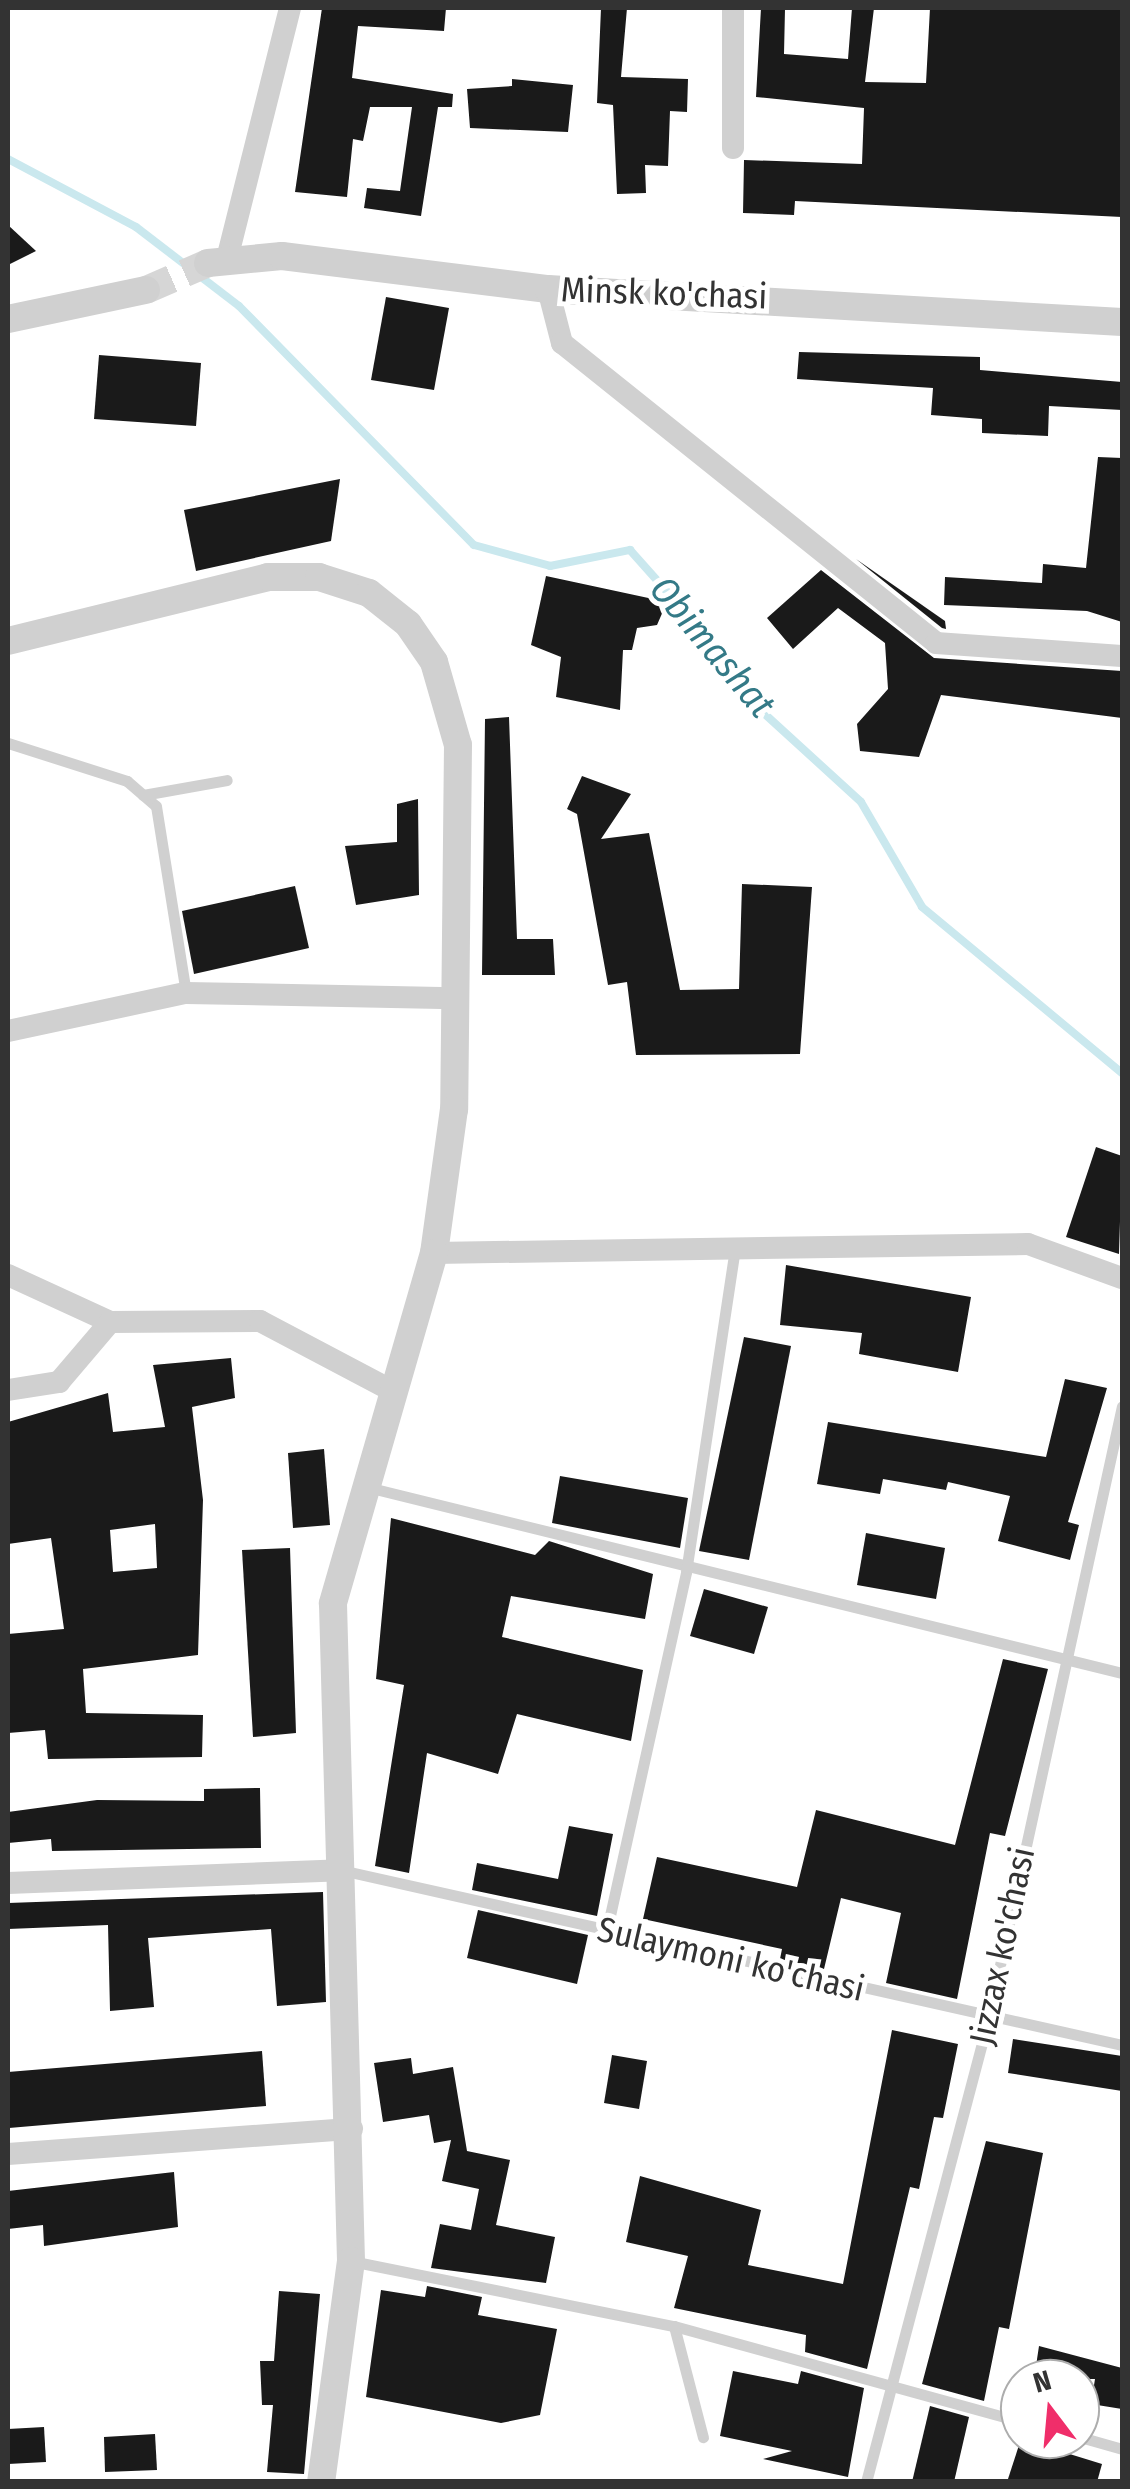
<!DOCTYPE html>
<style>
body{margin:0}
#map{position:relative;width:1130px;height:2489px;overflow:hidden;background:#fff;font-family:"Fira Sans Condensed",sans-serif}
div>[style]{position:absolute}
.stream>*{height:8px;margin:-4px;padding:0 4px;transform-origin:4px;border-radius:4px;background:#cae8ee}
.building>*{inset:0;background:#1a1a1a}
.tertiary-tunnel>*{height:28px;margin-top:-14px;transform-origin:0;background:repeating-linear-gradient(90deg,#d6d6d6 0 28px,transparent 0 42px)}
.service>*{height:11px;margin:-5.5px;padding:0 5.5px;transform-origin:5.5px;border-radius:5.5px;background:#d0d0d0}
.minor>*{height:22px;margin:-11px;padding:0 11px;transform-origin:11px;border-radius:11px;background:#d0d0d0}
.tertiary>*{height:28px;margin:-14px;padding:0 14px;transform-origin:14px;border-radius:14px;background:#d0d0d0}
span{translate:-50% -50%;white-space:nowrap;text-align:center;line-height:1.15;-webkit-text-stroke:10px #fff;paint-order:stroke}
.street-label{font-size:35px;color:#333}
.water-label{font-size:38px;color:#347a87;font-style:italic}
.frame{position:absolute;inset:0;border:10px solid #333;pointer-events:none}
.north{position:absolute;left:1000px;top:2359px;width:100px;height:100px;box-sizing:border-box;background:#fff;border:2px solid #adadad;border-radius:50%;rotate:344deg;font-size:28px;font-weight:700;line-height:40px;text-align:center;color:#333}
.north::after{content:'';display:block;margin:auto;width:35px;height:45px;background:#f02e6a;clip-path:polygon(50% 0,100% 100%,50% 72%,0 100%)}
</style>
<div id="map">
<div class="stream">
<div style="left:8px;top:159px;width:145px;rotate:28deg"></div>
<div style="left:136px;top:227px;width:130px;rotate:37.5deg"></div>
<div style="left:239px;top:306px;width:335px;rotate:45.5deg"></div>
<div style="left:474px;top:545px;width:79px;rotate:15.4deg"></div>
<div style="left:550px;top:566px;width:82px;rotate:-11.3deg"></div>
<div style="left:630px;top:550px;width:149px;rotate:48.3deg"></div>
<div style="left:729px;top:661px;width:52px;rotate:59deg"></div>
<div style="left:756px;top:706px;width:142px;rotate:42.4deg"></div>
<div style="left:861px;top:802px;width:121px;rotate:59.8deg"></div>
<div style="left:922px;top:907px;width:260px;rotate:39.7deg"></div>
</div>
<div class="building">
<div style="clip-path:polygon(322px 8px,446px 8px,444px 31px,358px 26px,352px 78px,453px 94px,452px 107px,438px 107px,421px 216px,364px 208px,367px 188px,400px 191px,412px 107px,370px 107px,363px 141px,353px 139px,347px 197px,295px 192px)"></div>
<div style="clip-path:polygon(601px 8px,627px 8px,621px 77px,688px 79px,687px 112px,670px 111px,668px 166px,645px 165px,646px 193px,617px 194px,613px 105px,597px 103px)"></div>
<div style="clip-path:polygon(761px 8px,785px 9px,784px 54px,848px 59px,852px 8px,874px 8px,865px 82px,926px 83px,930px 8px,1122px 8px,1122px 217px,795px 201px,794px 215px,743px 213px,744px 160px,862px 164px,864px 108px,756px 97px)"></div>
<div style="clip-path:polygon(512px 79px,573px 85px,568px 132px,470px 128px,467px 89px,512px 86px)"></div>
<div style="clip-path:polygon(8px 225px,36px 251px,8px 265px)"></div>
<div style="clip-path:polygon(386px 297px,449px 308px,434px 390px,371px 380px)"></div>
<div style="clip-path:polygon(799px 352px,980px 357px,980px 370px,1122px 382px,1122px 410px,1049px 406px,1048px 436px,982px 433px,982px 419px,931px 415px,933px 388px,797px 379px)"></div>
<div style="clip-path:polygon(99px 355px,201px 363px,196px 426px,94px 419px)"></div>
<div style="clip-path:polygon(1098px 457px,1122px 458px,1122px 622px,1087px 611px,944px 605px,945px 577px,1042px 583px,1043px 564px,1086px 568px)"></div>
<div style="clip-path:polygon(340px 479px,331px 541px,196px 571px,184px 510px)"></div>
<div style="clip-path:polygon(856px 559px,945px 621px,946px 629px,942px 628px)"></div>
<div style="clip-path:polygon(821px 570px,934px 658px,1122px 671px,1122px 718px,941px 695px,919px 757px,860px 751px,857px 724px,888px 689px,885px 643px,838px 608px,793px 649px,767px 618px)"></div>
<div style="clip-path:polygon(546px 576px,667px 602px,657px 625px,637px 628px,632px 650px,623px 650px,620px 710px,556px 697px,561px 657px,531px 645px)"></div>
<div style="clip-path:polygon(509px 717px,517px 939px,553px 939px,555px 975px,482px 975px,485px 719px)"></div>
<div style="clip-path:polygon(582px 776px,631px 794px,601px 839px,649px 833px,680px 990px,739px 989px,742px 884px,812px 887px,800px 1054px,636px 1055px,627px 982px,608px 985px,577px 814px,567px 809px)"></div>
<div style="clip-path:polygon(418px 799px,419px 895px,356px 905px,345px 846px,397px 842px,397px 804px)"></div>
<div style="clip-path:polygon(295px 886px,309px 948px,194px 974px,182px 911px)"></div>
<div style="clip-path:polygon(1096px 1147px,1122px 1156px,1119px 1254px,1066px 1237px)"></div>
<div style="clip-path:polygon(786px 1265px,971px 1297px,958px 1372px,859px 1354px,862px 1333px,780px 1325px)"></div>
<div style="clip-path:polygon(744px 1337px,791px 1346px,749px 1560px,699px 1551px)"></div>
<div style="clip-path:polygon(evenodd,231px 1358px,235px 1398px,192px 1407px,203px 1500px,198px 1655px,83px 1669px,86px 1713px,203px 1715px,202px 1757px,48px 1759px,45px 1730px,8px 1733px,8px 1634px,64px 1629px,51px 1538px,8px 1544px,8px 1422px,108px 1393px,113px 1432px,165px 1427px,153px 1365px,231px 1358px,155px 1524px,157px 1568px,113px 1572px,110px 1530px,155px 1524px)"></div>
<div style="clip-path:polygon(1065px 1379px,1107px 1388px,1068px 1522px,1079px 1525px,1070px 1560px,998px 1541px,1010px 1496px,948px 1482px,946px 1490px,883px 1479px,880px 1494px,817px 1484px,828px 1422px,1046px 1457px)"></div>
<div style="clip-path:polygon(324px 1449px,330px 1525px,293px 1528px,288px 1453px)"></div>
<div style="clip-path:polygon(560px 1476px,688px 1498px,680px 1548px,552px 1523px)"></div>
<div style="clip-path:polygon(391px 1518px,535px 1555px,549px 1541px,653px 1574px,645px 1619px,511px 1596px,502px 1637px,643px 1670px,631px 1741px,517px 1714px,498px 1774px,427px 1753px,409px 1873px,375px 1866px,404px 1685px,376px 1679px)"></div>
<div style="clip-path:polygon(866px 1533px,945px 1548px,936px 1599px,857px 1585px)"></div>
<div style="clip-path:polygon(290px 1548px,296px 1733px,253px 1737px,242px 1550px)"></div>
<div style="clip-path:polygon(704px 1589px,768px 1607px,754px 1654px,690px 1636px)"></div>
<div style="clip-path:polygon(1003px 1659px,1048px 1669px,1005px 1836px,990px 1833px,957px 1999px,886px 1983px,901px 1913px,841px 1898px,824px 1969px,780px 1959px,782px 1949px,643px 1919px,657px 1857px,797px 1887px,816px 1810px,955px 1845px)"></div>
<div style="clip-path:polygon(260px 1788px,261px 1848px,52px 1851px,51px 1839px,8px 1843px,8px 1812px,97px 1800px,204px 1801px,204px 1789px)"></div>
<div style="clip-path:polygon(569px 1826px,613px 1834px,597px 1916px,472px 1890px,477px 1863px,558px 1879px)"></div>
<div style="clip-path:polygon(323px 1892px,326px 2002px,277px 2006px,271px 1929px,148px 1938px,154px 2007px,110px 2011px,108px 1925px,8px 1929px,8px 1903px)"></div>
<div style="clip-path:polygon(478px 1910px,588px 1935px,577px 1984px,467px 1958px)"></div>
<div style="clip-path:polygon(892px 2030px,958px 2044px,943px 2118px,934px 2117px,919px 2189px,910px 2187px,867px 2369px,805px 2352px,806px 2335px,674px 2308px,688px 2256px,626px 2242px,640px 2176px,761px 2210px,748px 2265px,843px 2284px)"></div>
<div style="clip-path:polygon(1013px 2039px,1122px 2056px,1122px 2091px,1008px 2073px)"></div>
<div style="clip-path:polygon(262px 2051px,266px 2106px,9px 2128px,8px 2072px)"></div>
<div style="clip-path:polygon(612px 2055px,647px 2061px,639px 2109px,604px 2103px)"></div>
<div style="clip-path:polygon(411px 2058px,413px 2074px,453px 2067px,467px 2151px,510px 2160px,496px 2225px,555px 2237px,546px 2283px,431px 2268px,440px 2224px,471px 2230px,479px 2189px,442px 2181px,451px 2140px,434px 2143px,429px 2115px,383px 2122px,374px 2063px)"></div>
<div style="clip-path:polygon(986px 2141px,1043px 2153px,1009px 2329px,999px 2327px,984px 2401px,922px 2384px)"></div>
<div style="clip-path:polygon(174px 2172px,178px 2227px,44px 2246px,43px 2225px,8px 2229px,8px 2191px)"></div>
<div style="clip-path:polygon(427px 2286px,482px 2297px,478px 2315px,557px 2329px,540px 2415px,501px 2423px,366px 2397px,381px 2290px,425px 2297px)"></div>
<div style="clip-path:polygon(279px 2291px,320px 2294px,304px 2474px,267px 2472px,273px 2405px,262px 2405px,260px 2361px,274px 2361px)"></div>
<div style="clip-path:polygon(1039px 2346px,1122px 2368px,1122px 2409px,1091px 2404px,1095px 2379px,1034px 2379px)"></div>
<div style="clip-path:polygon(733px 2371px,798px 2384px,801px 2371px,864px 2388px,848px 2477px,763px 2459px,792px 2451px,720px 2436px)"></div>
<div style="clip-path:polygon(930px 2406px,969px 2417px,954px 2482px,912px 2482px)"></div>
<div style="clip-path:polygon(44px 2427px,46px 2462px,8px 2464px,8px 2429px)"></div>
<div style="clip-path:polygon(155px 2434px,157px 2470px,105px 2472px,104px 2437px)"></div>
<div style="clip-path:polygon(1021px 2439px,1102px 2464px,1097px 2482px,1007px 2482px)"></div>
</div>
<div class="tertiary-tunnel">
<div style="left:146px;top:290px;width:68px;rotate:-23.5deg"></div>
</div>
<div class="service">
<div style="left:8px;top:743px;width:125px;rotate:17.7deg"></div>
<div style="left:127px;top:781px;width:38px;rotate:41deg"></div>
<div style="left:156px;top:806px;width:189px;rotate:80.9deg"></div>
<div style="left:143px;top:795px;width:85px;rotate:-10.1deg"></div>
<div style="left:367px;top:1487px;width:778px;rotate:13.84deg"></div>
<div style="left:341px;top:1870px;width:800px;rotate:12.63deg"></div>
<div style="left:607px;top:1929px;width:366px;rotate:-77.5deg"></div>
<div style="left:686px;top:1572px;width:329px;rotate:-81.4deg"></div>
<div style="left:351px;top:2261px;width:329px;rotate:11.4deg"></div>
<div style="left:674px;top:2326px;width:359px;rotate:15.4deg"></div>
<div style="left:674px;top:2326px;width:115px;rotate:75.4deg"></div>
<div style="left:1080px;top:2437px;width:44px;rotate:15.9deg"></div>
<div style="left:866px;top:2482px;width:478px;rotate:-75.2deg"></div>
<div style="left:988px;top:2020px;width:628px;rotate:-77.69deg"></div>
</div>
<div class="minor">
<div style="left:733px;top:8px;width:140px;rotate:90deg"></div>
<div style="left:228px;top:255px;width:255px;rotate:-75.9deg"></div>
<div style="left:548px;top:289px;width:56px;rotate:75.5deg"></div>
<div style="left:562px;top:343px;width:479px;rotate:38.7deg"></div>
<div style="left:936px;top:643px;width:186px;rotate:4deg"></div>
<div style="left:8px;top:1031px;width:182px;rotate:-12.1deg"></div>
<div style="left:186px;top:993px;width:268px;rotate:1.1deg"></div>
<div style="left:434px;top:1253px;width:594px;rotate:-0.87deg"></div>
<div style="left:1028px;top:1244px;width:100px;rotate:19.9deg"></div>
<div style="left:8px;top:1275px;width:112px;rotate:24.7deg"></div>
<div style="left:110px;top:1322px;width:150px;rotate:-0.4deg"></div>
<div style="left:260px;top:1321px;width:144px;rotate:27.8deg"></div>
<div style="left:8px;top:1390px;width:52px;rotate:-8.9deg"></div>
<div style="left:59px;top:1382px;width:79px;rotate:-49.6deg"></div>
<div style="left:8px;top:1883px;width:333px;rotate:-2.2deg"></div>
<div style="left:8px;top:2154px;width:345px;rotate:-4.2deg"></div>
</div>
<div class="tertiary">
<div style="left:208px;top:263px;width:74px;rotate:-5.4deg"></div>
<div style="left:282px;top:256px;width:268px;rotate:7.1deg"></div>
<div style="left:548px;top:289px;width:575px;rotate:3.29deg"></div>
<div style="left:8px;top:319px;width:141px;rotate:-11.9deg"></div>
<div style="left:8px;top:641px;width:268px;rotate:-13.8deg"></div>
<div style="left:268px;top:577px;width:51px"></div>
<div style="left:319px;top:577px;width:52px;rotate:17.7deg"></div>
<div style="left:369px;top:593px;width:50px;rotate:38.5deg"></div>
<div style="left:408px;top:624px;width:46px;rotate:55.6deg"></div>
<div style="left:434px;top:662px;width:86px;rotate:73.9deg"></div>
<div style="left:458px;top:745px;width:364px;rotate:90.6deg"></div>
<div style="left:454px;top:1109px;width:145px;rotate:97.9deg"></div>
<div style="left:434px;top:1253px;width:365px;rotate:106.1deg"></div>
<div style="left:333px;top:1604px;width:657px;rotate:88.43deg"></div>
<div style="left:351px;top:2261px;width:223px;rotate:97.7deg"></div>
</div>
<div class="street-label">
<span style="left:664px;top:293px;rotate:2deg">Minsk ko'chasi</span>
<span style="left:1002px;top:1946px;rotate:-78deg">Jizzax ko'chasi</span>
<span style="left:731px;top:1959px;rotate:13deg">Sulaymoni ko'chasi</span>
</div>
<div class="water-label">
<span style="left:712px;top:647px;rotate:50deg">Obimashat</span>
</div>
<div class="frame"></div>
<div class="north">N</div>
</div>
